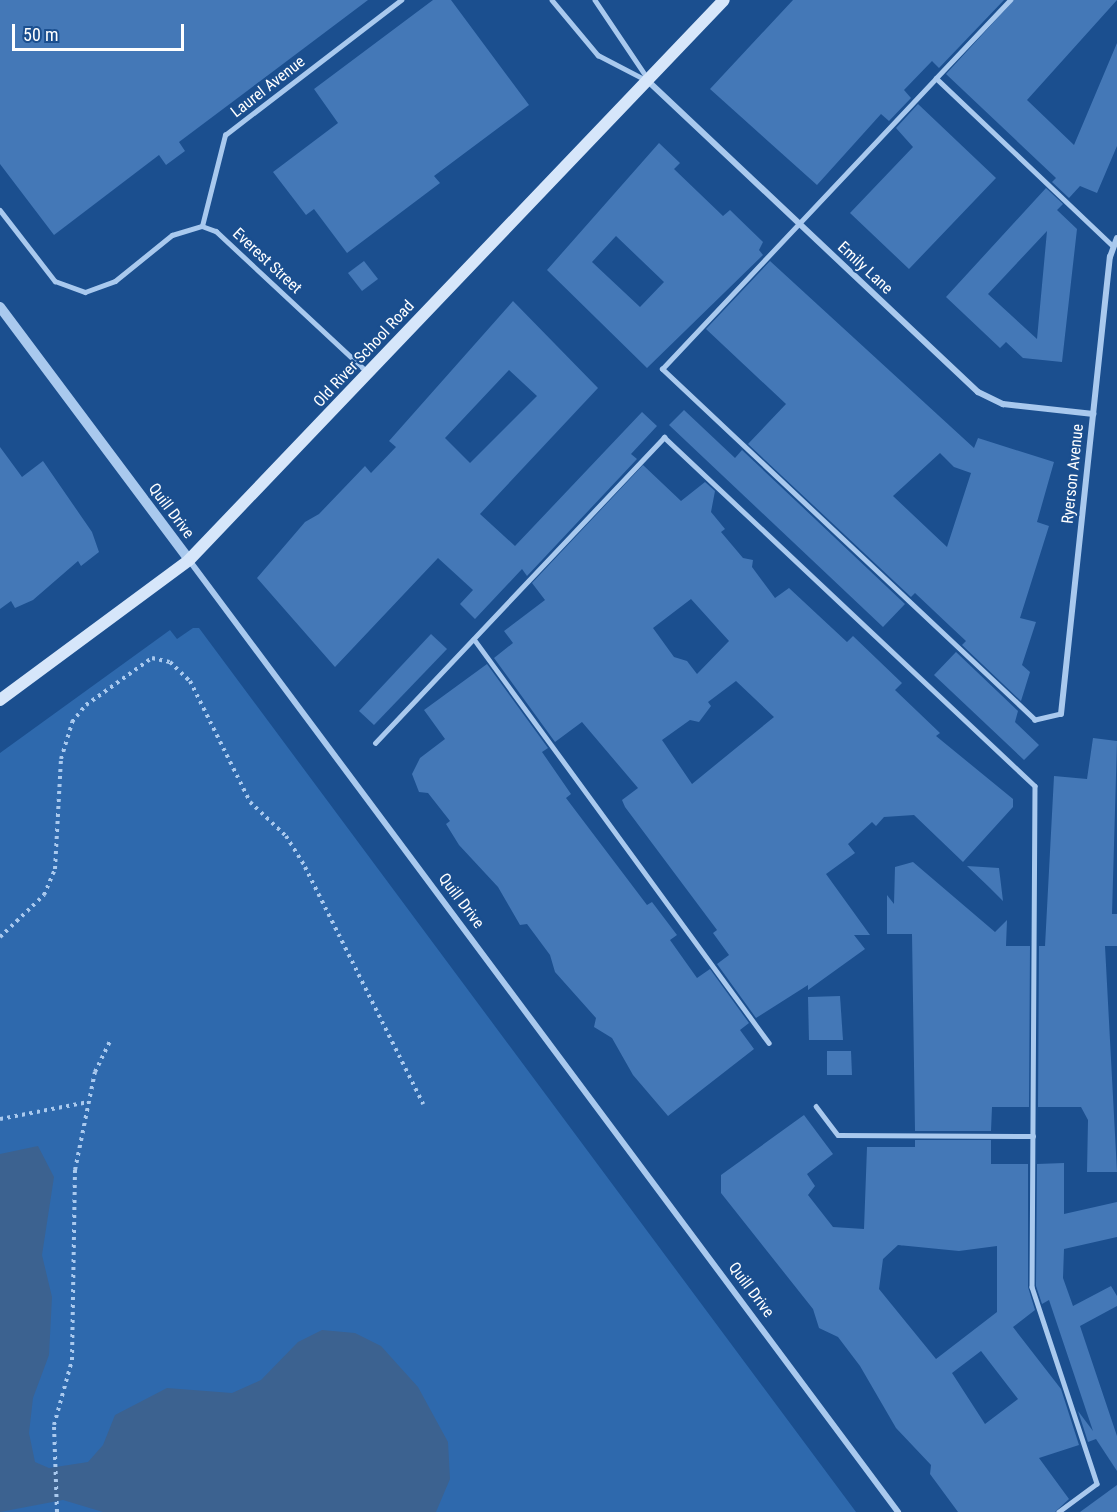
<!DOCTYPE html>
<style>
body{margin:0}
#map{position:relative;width:1117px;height:1512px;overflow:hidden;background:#1b4f8f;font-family:"Roboto Condensed",sans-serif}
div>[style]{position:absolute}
.green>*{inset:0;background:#2e69ad}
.water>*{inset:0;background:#3c6290}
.building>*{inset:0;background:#4478b7}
.path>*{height:4px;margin-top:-2px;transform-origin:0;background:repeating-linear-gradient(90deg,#a9c9ee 0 3px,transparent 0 7.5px)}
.service>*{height:4.5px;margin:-2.25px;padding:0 2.25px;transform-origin:2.25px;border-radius:2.25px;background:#a9c9ee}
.minor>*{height:6px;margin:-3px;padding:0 3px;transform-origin:3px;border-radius:3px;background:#a9c9ee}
.tertiary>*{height:10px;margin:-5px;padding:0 5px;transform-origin:5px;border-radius:5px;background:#a9c9ee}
.secondary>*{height:12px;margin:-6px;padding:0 6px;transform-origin:6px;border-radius:6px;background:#d6e6fa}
span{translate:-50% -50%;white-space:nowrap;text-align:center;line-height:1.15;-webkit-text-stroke:4.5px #1b4f8f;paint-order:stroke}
.street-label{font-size:16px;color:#fff}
.scale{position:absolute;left:12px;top:24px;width:172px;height:27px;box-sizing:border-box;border:3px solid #fff;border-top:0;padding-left:8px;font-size:18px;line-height:21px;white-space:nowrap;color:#fff;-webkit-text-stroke:4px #1b4f8f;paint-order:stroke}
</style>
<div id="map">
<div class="green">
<div style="clip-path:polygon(193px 628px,199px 628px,856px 1512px,0 1512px,0 753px,170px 630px,177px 639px)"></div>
</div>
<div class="water">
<div style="clip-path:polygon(38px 1146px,54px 1177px,42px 1255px,52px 1297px,49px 1355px,33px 1398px,29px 1433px,35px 1462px,49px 1468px,88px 1462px,103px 1445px,115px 1415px,167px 1388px,232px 1393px,261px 1380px,298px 1342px,322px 1330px,355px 1333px,381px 1346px,418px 1387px,448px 1442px,450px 1479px,436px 1512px,103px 1512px,63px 1500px,0 1512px,0 1154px)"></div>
</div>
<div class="building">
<div style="clip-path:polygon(0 0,368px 0,179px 142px,185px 151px,166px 165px,159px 155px,54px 235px,0 164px)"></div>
<div style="clip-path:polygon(433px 0,451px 0,529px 105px,434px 176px,440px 183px,347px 253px,314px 209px,306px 215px,273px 172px,338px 123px,314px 89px)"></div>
<div style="clip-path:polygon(793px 0,1004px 0,939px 68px,932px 61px,904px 90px,911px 98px,889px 121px,881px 114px,817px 185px,710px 89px)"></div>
<div style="clip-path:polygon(1014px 0,1117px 0,1027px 100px,1074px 145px,1117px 43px,1117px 146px,1097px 193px,1080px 186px,1069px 198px,1052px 182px,1056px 178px,946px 74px)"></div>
<div style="clip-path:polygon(918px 104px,996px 178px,909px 269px,850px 213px,913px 147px,896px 128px)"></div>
<div style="clip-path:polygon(evenodd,659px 143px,680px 163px,674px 169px,723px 216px,730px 210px,763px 242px,759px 250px,763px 255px,647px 368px,547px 270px,659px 143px,616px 236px,664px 282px,640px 307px,592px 262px,616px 236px)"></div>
<div style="clip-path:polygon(evenodd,1046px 188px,1063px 204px,1057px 210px,1077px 229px,1062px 362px,1023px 358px,1006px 342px,1000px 348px,946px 297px,1046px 188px,1047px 231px,1037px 339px,988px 294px,1047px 231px)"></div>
<div style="clip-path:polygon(364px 261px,378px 279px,362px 291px,348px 273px)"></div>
<div style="clip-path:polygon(evenodd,770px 261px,974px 448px,978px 438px,1054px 462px,1037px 522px,1049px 526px,1020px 618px,1036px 622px,1022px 665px,1030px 672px,1021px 701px,962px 645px,966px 641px,951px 627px,915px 593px,911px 597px,748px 444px,786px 404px,706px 329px,770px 261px,940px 453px,954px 467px,971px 473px,947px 547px,893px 496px,940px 453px)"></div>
<div style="clip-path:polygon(evenodd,513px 301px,598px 388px,480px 514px,515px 546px,642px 412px,657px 426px,631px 454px,637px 459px,527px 576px,522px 569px,475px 619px,460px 604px,473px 590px,438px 558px,335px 667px,257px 578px,305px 522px,319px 514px,365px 466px,371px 473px,396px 447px,389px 441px,513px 301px,509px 370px,537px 396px,470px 463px,445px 438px,509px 370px)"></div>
<div style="clip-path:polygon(684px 410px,735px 458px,742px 450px,905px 604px,883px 627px,669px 425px)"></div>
<div style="clip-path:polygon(0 447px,22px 477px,43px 461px,92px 532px,99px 552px,81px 566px,78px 561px,33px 600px,15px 608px,11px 601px,0 609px)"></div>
<div style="clip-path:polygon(evenodd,643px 465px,681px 501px,705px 482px,715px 491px,711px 512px,725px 529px,721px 532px,743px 558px,753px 560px,752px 567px,775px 598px,789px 588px,847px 642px,853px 636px,902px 683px,895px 690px,940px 733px,936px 736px,1013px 799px,1013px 807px,963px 862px,914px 815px,884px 817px,876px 826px,872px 822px,848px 844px,855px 853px,826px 874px,870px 935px,854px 935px,865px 949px,808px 990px,808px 985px,756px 1018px,717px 964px,729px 955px,713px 933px,717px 930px,625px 807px,622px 800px,638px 788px,582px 722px,555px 742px,494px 658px,513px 643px,504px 631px,545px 600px,532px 583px,643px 465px,691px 599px,729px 641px,697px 674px,687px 661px,674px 657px,653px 628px,691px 599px,643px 465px,736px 681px,774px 717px,692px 784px,662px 740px,690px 720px,699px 722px,711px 706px,708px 702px,736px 681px)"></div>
<div style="clip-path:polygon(431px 634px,447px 649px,374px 725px,359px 711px)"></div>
<div style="clip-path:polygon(956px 652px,1018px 711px,1015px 722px,1039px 745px,1024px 760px,934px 675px)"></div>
<div style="clip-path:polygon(487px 664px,548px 748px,542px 752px,571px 794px,566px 798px,647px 905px,652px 902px,677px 935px,670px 940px,697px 978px,710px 969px,749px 1023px,740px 1030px,754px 1049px,668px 1116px,633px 1075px,612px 1038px,594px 1027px,596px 1018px,555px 972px,550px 955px,527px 924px,520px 925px,498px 887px,459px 845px,446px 824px,450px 821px,428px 793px,419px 792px,412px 774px,420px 758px,445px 739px,424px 710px)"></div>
<div style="clip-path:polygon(1093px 738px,1117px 741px,1112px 914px,1117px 914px,1117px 946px,1105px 946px,1117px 1172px,1087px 1172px,1088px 1120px,1081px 1107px,1038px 1107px,1039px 946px,1045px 946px,1054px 776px,1087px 779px)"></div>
<div style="clip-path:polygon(913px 862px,995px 932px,1007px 920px,1006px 946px,1030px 946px,1029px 1107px,992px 1107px,991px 1131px,915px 1131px,912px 934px,887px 934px,887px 895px,894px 904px,895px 867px)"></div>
<div style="clip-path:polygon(967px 866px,999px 868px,1003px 901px,990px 888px)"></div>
<div style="clip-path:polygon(840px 996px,843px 1040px,809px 1040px,808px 997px)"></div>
<div style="clip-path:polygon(827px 1051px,851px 1051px,852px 1075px,827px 1075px)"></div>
<div style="clip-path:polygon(evenodd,804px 1115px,833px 1154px,807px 1174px,815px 1186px,808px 1195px,833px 1227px,864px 1229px,867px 1147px,915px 1147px,915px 1140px,991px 1140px,991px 1164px,1028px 1164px,1028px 1287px,1035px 1310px,1013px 1327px,1061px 1389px,1079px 1445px,1039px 1458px,1069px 1499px,1055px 1512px,958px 1512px,930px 1474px,931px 1465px,896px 1428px,860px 1366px,838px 1337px,819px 1328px,813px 1309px,721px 1193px,721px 1175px,804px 1115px,898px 1245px,959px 1251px,997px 1246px,997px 1312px,936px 1359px,879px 1289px,883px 1259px,898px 1245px,804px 1115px,981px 1351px,1018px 1399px,985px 1424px,952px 1373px,981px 1351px)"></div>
<div style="clip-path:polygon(1064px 1163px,1064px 1214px,1117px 1202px,1117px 1237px,1064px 1249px,1063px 1278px,1073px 1306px,1111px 1286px,1117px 1296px,1117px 1306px,1080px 1326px,1117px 1436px,1117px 1471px,1096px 1439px,1088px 1442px,1078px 1411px,1093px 1431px,1049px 1300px,1042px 1304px,1036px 1286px,1037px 1164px)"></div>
<div style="clip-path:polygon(1117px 1485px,1117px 1512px,1080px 1512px)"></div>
</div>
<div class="path">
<div style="left:0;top:937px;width:61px;rotate:-43.7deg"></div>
<div style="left:44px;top:895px;width:28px;rotate:-67deg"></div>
<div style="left:55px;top:869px;width:110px;rotate:-86.9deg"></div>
<div style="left:61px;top:759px;width:39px;rotate:-73deg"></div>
<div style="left:72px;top:722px;width:22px;rotate:-51deg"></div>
<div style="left:86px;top:705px;width:81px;rotate:-35.5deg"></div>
<div style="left:152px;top:658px;width:18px;rotate:13deg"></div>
<div style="left:170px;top:662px;width:28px;rotate:44deg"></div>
<div style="left:190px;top:681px;width:135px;rotate:63.6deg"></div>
<div style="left:250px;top:802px;width:50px;rotate:43.4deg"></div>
<div style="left:286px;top:836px;width:36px;rotate:58deg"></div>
<div style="left:305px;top:867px;width:265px;rotate:63.5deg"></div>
<div style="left:0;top:1119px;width:90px;rotate:-10.9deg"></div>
<div style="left:57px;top:1512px;width:87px;rotate:-92deg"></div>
<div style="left:54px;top:1425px;width:67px;rotate:-74.5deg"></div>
<div style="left:72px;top:1360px;width:190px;rotate:-89.1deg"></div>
<div style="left:75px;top:1170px;width:100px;rotate:-78.5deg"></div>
<div style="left:95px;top:1072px;width:34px;rotate:-64deg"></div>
</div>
<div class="service">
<div style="left:552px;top:0;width:72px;rotate:50.1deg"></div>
<div style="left:598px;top:55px;width:54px;rotate:27.5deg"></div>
<div style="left:595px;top:0;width:95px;rotate:56.1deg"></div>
<div style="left:936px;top:78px;width:108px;rotate:-46.5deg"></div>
<div style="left:0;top:210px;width:90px;rotate:52.2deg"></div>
<div style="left:55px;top:281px;width:32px;rotate:20deg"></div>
<div style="left:85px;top:292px;width:32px;rotate:-20deg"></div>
<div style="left:115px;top:281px;width:73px;rotate:-38.9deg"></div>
<div style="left:172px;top:235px;width:31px;rotate:-17deg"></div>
<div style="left:202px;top:226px;width:15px;rotate:20deg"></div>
<div style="left:216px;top:231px;width:207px;rotate:43deg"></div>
<div style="left:202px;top:226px;width:94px;rotate:-75.8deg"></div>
<div style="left:225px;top:135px;width:222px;rotate:-37.5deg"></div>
<div style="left:474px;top:639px;width:500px;rotate:53.86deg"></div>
<div style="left:1061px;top:714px;width:27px;rotate:167deg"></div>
<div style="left:1035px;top:720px;width:512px;rotate:-136.74deg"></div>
<div style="left:662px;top:369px;width:400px;rotate:-46.7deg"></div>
<div style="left:936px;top:78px;width:244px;rotate:43.5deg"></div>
<div style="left:375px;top:743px;width:421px;rotate:-46.6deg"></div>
<div style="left:664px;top:437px;width:509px;rotate:43.25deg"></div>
<div style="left:1035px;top:786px;width:501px;rotate:90.34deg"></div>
<div style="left:1032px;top:1287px;width:207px;rotate:71.7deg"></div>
<div style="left:1097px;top:1484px;width:47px;rotate:143.6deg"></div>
<div style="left:816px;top:1106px;width:36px;rotate:53deg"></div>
<div style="left:838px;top:1135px;width:195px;rotate:0.3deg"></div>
</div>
<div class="minor">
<div style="left:649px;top:82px;width:452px;rotate:43.3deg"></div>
<div style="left:978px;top:392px;width:28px;rotate:26deg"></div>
<div style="left:1003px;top:404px;width:91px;rotate:6.3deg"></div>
<div style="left:189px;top:560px;width:1187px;rotate:53.32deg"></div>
<div style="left:1061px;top:714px;width:460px;rotate:-83.9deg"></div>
<div style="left:1110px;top:257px;width:20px;rotate:-70deg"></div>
</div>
<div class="tertiary">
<div style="left:0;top:307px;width:316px;rotate:53.2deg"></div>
</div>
<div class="secondary">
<div style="left:0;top:700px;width:235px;rotate:-36.5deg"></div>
<div style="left:189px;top:560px;width:774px;rotate:-46.31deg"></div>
</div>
<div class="street-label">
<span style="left:268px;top:87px;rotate:-38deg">Laurel Avenue</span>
<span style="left:267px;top:261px;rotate:43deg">Everest Street</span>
<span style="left:865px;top:268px;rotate:43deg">Emily Lane</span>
<span style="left:364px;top:354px;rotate:-47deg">Old River School Road</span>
<span style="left:1073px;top:474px;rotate:-84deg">Ryerson Avenue</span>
<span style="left:171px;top:511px;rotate:53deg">Quill Drive</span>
<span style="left:461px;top:901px;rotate:53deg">Quill Drive</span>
<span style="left:751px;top:1290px;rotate:53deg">Quill Drive</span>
</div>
<div class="scale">50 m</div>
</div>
